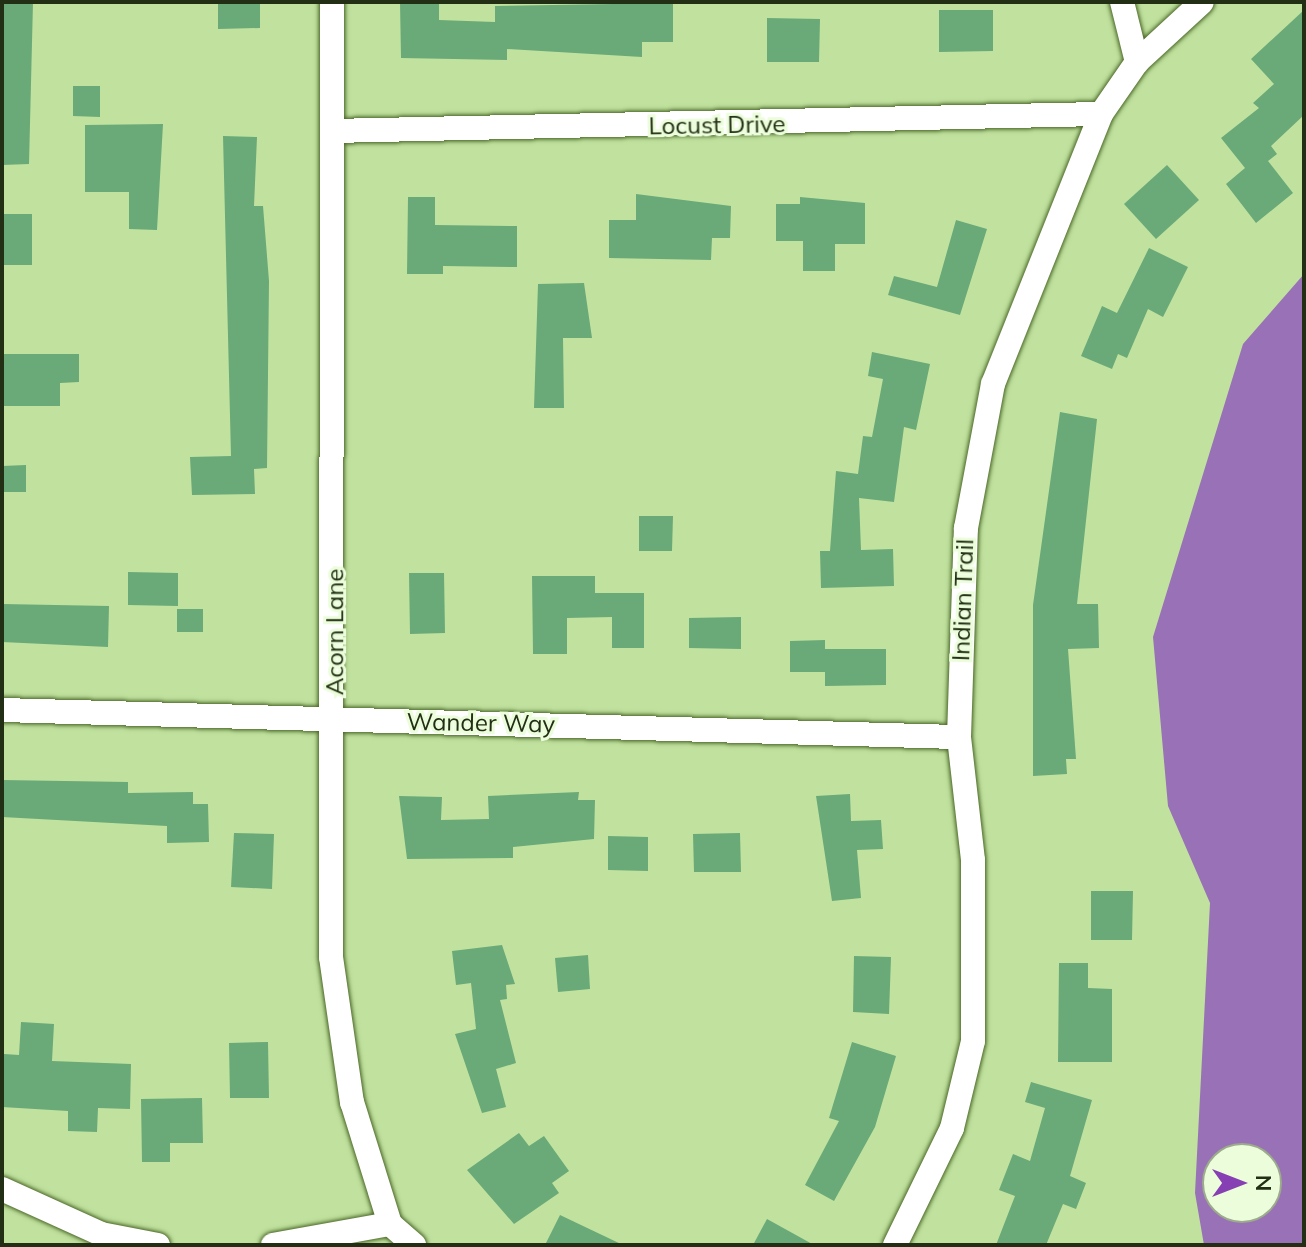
<!DOCTYPE html>
<style>
body{margin:0}
#map{position:relative;width:1306px;height:1247px;overflow:hidden;background:#c0e29e;font-family:Mulish,sans-serif}
div>[style]{position:absolute}
.water>*{inset:0;background:#9971b6}
.building>*{inset:0;background:#6aa978}
.roads{filter:drop-shadow(0 0 2px #4a6727) drop-shadow(0 0 2px #4a6727)}
.minor>*{height:24px;margin:-12px;padding:0 12px;transform-origin:12px;border-radius:12px;background:#fff}
span{translate:-50% -50%;white-space:nowrap;text-align:center;line-height:1.15;-webkit-text-stroke:6px #ebfddb;paint-order:stroke}
.street-label{font-size:24px;color:#222f14}
.frame{position:absolute;inset:0;border:4px solid #222f14;pointer-events:none}
.north{position:absolute;left:1202px;top:1143px;width:80px;height:80px;box-sizing:border-box;background:#ebfddb;border:2px solid #9bab8b;border-radius:50%;rotate:90deg;font-size:22px;font-weight:700;line-height:32px;text-align:center;color:#222f14}
.north::after{content:'';display:block;margin:auto;width:28px;height:36px;background:#8740b3;clip-path:polygon(50% 0,100% 100%,50% 72%,0 100%)}
</style>
<div id="map">
<div class="water">
<div style="clip-path:polygon(evenodd,1304px 274px,1304px 1245px,1204px 1245px,1195px 1193px,1210px 903px,1168px 806px,1153px 637px,1243px 344px,1304px 274px,1218px 1159px,1266px 1159px,1266px 1207px,1218px 1207px,1218px 1159px)"></div>
</div>
<div class="building">
<div style="clip-path:polygon(2px 2px,33px 2px,29px 164px,2px 165px)"></div>
<div style="clip-path:polygon(218px 2px,260px 2px,260px 28px,218px 29px)"></div>
<div style="clip-path:polygon(400px 2px,439px 2px,439px 20px,495px 22px,495px 6px,673px 3px,673px 42px,642px 42px,642px 57px,507px 49px,507px 60px,401px 58px)"></div>
<div style="clip-path:polygon(939px 10px,993px 10px,993px 51px,939px 52px)"></div>
<div style="clip-path:polygon(1304px 10px,1304px 115px,1271px 146px,1277px 154px,1268px 161px,1293px 193px,1256px 223px,1226px 184px,1245px 168px,1221px 138px,1259px 108px,1253px 103px,1274px 84px,1251px 59px)"></div>
<div style="clip-path:polygon(767px 18px,820px 19px,819px 62px,767px 62px)"></div>
<div style="clip-path:polygon(73px 86px,100px 86px,100px 117px,73px 116px)"></div>
<div style="clip-path:polygon(163px 124px,157px 230px,129px 229px,129px 192px,85px 192px,85px 125px)"></div>
<div style="clip-path:polygon(223px 136px,257px 137px,254px 206px,263px 206px,269px 281px,267px 468px,254px 469px,255px 494px,192px 495px,190px 457px,231px 456px)"></div>
<div style="clip-path:polygon(1167px 165px,1199px 200px,1156px 239px,1124px 204px)"></div>
<div style="clip-path:polygon(636px 194px,731px 206px,730px 238px,712px 238px,711px 260px,609px 258px,609px 220px,636px 220px)"></div>
<div style="clip-path:polygon(408px 197px,435px 197px,435px 225px,517px 226px,517px 267px,443px 266px,443px 274px,407px 274px)"></div>
<div style="clip-path:polygon(800px 197px,865px 203px,865px 244px,835px 244px,835px 271px,803px 271px,803px 241px,776px 241px,776px 204px,800px 204px)"></div>
<div style="clip-path:polygon(2px 214px,32px 214px,32px 265px,2px 265px)"></div>
<div style="clip-path:polygon(956px 220px,987px 229px,960px 315px,888px 295px,894px 276px,937px 287px)"></div>
<div style="clip-path:polygon(1149px 248px,1188px 267px,1163px 317px,1148px 309px,1127px 358px,1118px 354px,1112px 369px,1081px 356px,1102px 306px,1117px 313px)"></div>
<div style="clip-path:polygon(584px 283px,592px 338px,563px 338px,564px 408px,534px 408px,538px 284px)"></div>
<div style="clip-path:polygon(872px 352px,930px 364px,916px 430px,904px 427px,894px 502px,859px 498px,861px 550px,893px 549px,894px 586px,821px 588px,820px 551px,830px 551px,836px 471px,858px 474px,863px 436px,872px 437px,883px 379px,868px 376px)"></div>
<div style="clip-path:polygon(2px 354px,79px 354px,79px 382px,60px 383px,60px 406px,2px 406px)"></div>
<div style="clip-path:polygon(1060px 412px,1097px 419px,1077px 604px,1098px 604px,1099px 648px,1068px 649px,1076px 759px,1066px 759px,1067px 774px,1033px 776px,1033px 605px)"></div>
<div style="clip-path:polygon(26px 465px,26px 492px,2px 492px,2px 466px)"></div>
<div style="clip-path:polygon(639px 516px,673px 516px,672px 551px,639px 551px)"></div>
<div style="clip-path:polygon(128px 572px,178px 573px,178px 606px,128px 605px)"></div>
<div style="clip-path:polygon(409px 573px,444px 573px,445px 633px,410px 634px)"></div>
<div style="clip-path:polygon(532px 576px,595px 576px,595px 593px,644px 593px,644px 648px,612px 648px,612px 617px,567px 618px,567px 654px,533px 654px)"></div>
<div style="clip-path:polygon(2px 604px,109px 606px,108px 647px,2px 642px)"></div>
<div style="clip-path:polygon(177px 609px,203px 609px,203px 632px,177px 632px)"></div>
<div style="clip-path:polygon(741px 617px,741px 649px,689px 648px,689px 618px)"></div>
<div style="clip-path:polygon(825px 640px,825px 649px,886px 649px,886px 685px,825px 686px,825px 672px,790px 672px,790px 641px)"></div>
<div style="clip-path:polygon(2px 780px,128px 782px,128px 793px,193px 792px,193px 804px,208px 804px,209px 842px,167px 843px,167px 826px,2px 817px)"></div>
<div style="clip-path:polygon(579px 792px,578px 800px,595px 800px,594px 839px,513px 847px,513px 858px,407px 859px,399px 796px,442px 797px,441px 820px,489px 819px,488px 796px)"></div>
<div style="clip-path:polygon(850px 794px,851px 821px,881px 820px,883px 849px,857px 850px,861px 898px,832px 901px,816px 796px)"></div>
<div style="clip-path:polygon(234px 833px,274px 834px,272px 889px,231px 887px)"></div>
<div style="clip-path:polygon(740px 833px,741px 872px,694px 872px,693px 834px)"></div>
<div style="clip-path:polygon(608px 836px,648px 837px,648px 871px,608px 870px)"></div>
<div style="clip-path:polygon(1091px 891px,1133px 891px,1132px 940px,1091px 940px)"></div>
<div style="clip-path:polygon(502px 945px,515px 984px,506px 985px,507px 999px,500px 1000px,516px 1063px,496px 1069px,506px 1107px,482px 1113px,455px 1034px,476px 1029px,471px 983px,456px 985px,452px 951px)"></div>
<div style="clip-path:polygon(588px 955px,590px 989px,558px 992px,555px 958px)"></div>
<div style="clip-path:polygon(854px 956px,891px 957px,889px 1014px,853px 1012px)"></div>
<div style="clip-path:polygon(1059px 963px,1088px 963px,1088px 988px,1112px 989px,1112px 1062px,1058px 1062px)"></div>
<div style="clip-path:polygon(21px 1022px,54px 1024px,52px 1061px,131px 1064px,130px 1109px,98px 1108px,97px 1132px,68px 1131px,68px 1111px,2px 1107px,4px 1054px,19px 1055px)"></div>
<div style="clip-path:polygon(268px 1042px,269px 1098px,230px 1098px,229px 1043px)"></div>
<div style="clip-path:polygon(852px 1042px,896px 1056px,875px 1127px,834px 1201px,805px 1185px,839px 1121px,829px 1118px)"></div>
<div style="clip-path:polygon(1031px 1082px,1092px 1100px,1070px 1176px,1086px 1183px,1076px 1209px,1063px 1204px,1046px 1245px,996px 1245px,1015px 1196px,999px 1190px,1013px 1154px,1030px 1161px,1045px 1108px,1025px 1102px)"></div>
<div style="clip-path:polygon(202px 1098px,203px 1143px,170px 1143px,170px 1162px,142px 1162px,141px 1099px)"></div>
<div style="clip-path:polygon(519px 1133px,529px 1146px,544px 1136px,569px 1171px,552px 1183px,559px 1193px,514px 1224px,467px 1170px)"></div>
<div style="clip-path:polygon(560px 1215px,623px 1245px,545px 1245px)"></div>
<div style="clip-path:polygon(767px 1219px,814px 1245px,753px 1245px)"></div>
</div>
<div class="roads">
<div class="minor">
<div style="left:332px;top:2px;width:955px;rotate:90.06deg"></div>
<div style="left:331px;top:957px;width:147px;rotate:81.8deg"></div>
<div style="left:352px;top:1102px;width:128px;rotate:72.7deg"></div>
<div style="left:390px;top:1224px;width:32px;rotate:41deg"></div>
<div style="left:1122px;top:2px;width:62px;rotate:76deg"></div>
<div style="left:332px;top:131px;width:769px;rotate:-1.27deg"></div>
<div style="left:2px;top:710px;width:957px;rotate:1.62deg"></div>
<div style="left:2px;top:1189px;width:109px;rotate:24.4deg"></div>
<div style="left:101px;top:1234px;width:58px;rotate:10.9deg"></div>
<div style="left:273px;top:1245px;width:119px;rotate:-10.2deg"></div>
<div style="left:895px;top:1245px;width:130px;rotate:-64deg"></div>
<div style="left:952px;top:1128px;width:89px;rotate:-76.4deg"></div>
<div style="left:973px;top:1041px;width:181px;rotate:-90deg"></div>
<div style="left:973px;top:860px;width:124px;rotate:-96.5deg"></div>
<div style="left:959px;top:737px;width:209px;rotate:-88.1deg"></div>
<div style="left:966px;top:528px;width:147px;rotate:-79.4deg"></div>
<div style="left:993px;top:384px;width:291px;rotate:-68.2deg"></div>
<div style="left:1101px;top:114px;width:63px;rotate:-55.3deg"></div>
<div style="left:1137px;top:62px;width:88px;rotate:-42.7deg"></div>
</div>
</div>
<div class="street-label">
<span style="left:717px;top:125px;rotate:-1deg">Locust Drive</span>
<span style="left:963px;top:600px;rotate:-88deg">Indian Trail</span>
<span style="left:335px;top:632px;rotate:-90deg">Acorn Lane</span>
<span style="left:481px;top:723px;rotate:1deg">Wander Way</span>
</div>
<div class="frame"></div>
<div class="north">N</div>
</div>
